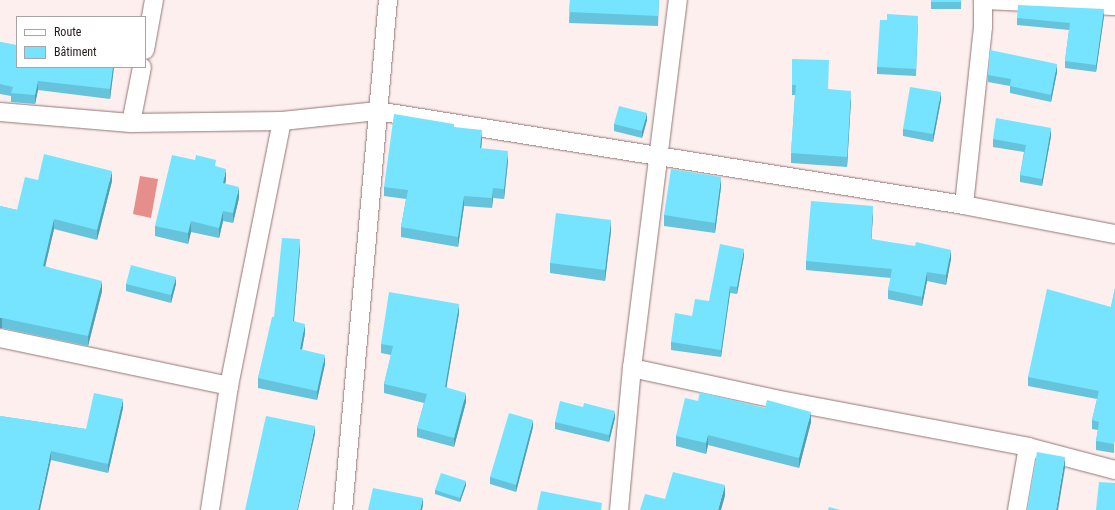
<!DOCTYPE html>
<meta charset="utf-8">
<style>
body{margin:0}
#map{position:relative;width:1115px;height:510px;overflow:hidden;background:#fcefee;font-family:"Roboto Condensed",sans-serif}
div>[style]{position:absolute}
.water>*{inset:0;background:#e58e8c}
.roads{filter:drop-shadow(0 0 1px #947675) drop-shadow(0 0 1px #947675)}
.minor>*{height:18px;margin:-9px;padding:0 9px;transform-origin:9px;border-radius:9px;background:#fff}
.wall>*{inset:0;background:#65c4db}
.shaded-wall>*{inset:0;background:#53a0b2}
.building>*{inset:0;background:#76e4ff}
span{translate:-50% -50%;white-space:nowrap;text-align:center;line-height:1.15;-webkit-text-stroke:3px #fff;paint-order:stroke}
.legend{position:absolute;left:16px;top:16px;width:130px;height:52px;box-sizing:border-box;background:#fff;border:1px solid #a8a4a3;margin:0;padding:5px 7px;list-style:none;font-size:12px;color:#261b1a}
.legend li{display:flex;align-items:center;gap:8px;height:20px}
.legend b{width:20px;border:1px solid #a8a4a3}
</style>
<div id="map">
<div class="water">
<div style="clip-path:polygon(140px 176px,158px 179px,151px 218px,133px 214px)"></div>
</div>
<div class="roads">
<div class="minor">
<div style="left:983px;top:0;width:132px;rotate:2.6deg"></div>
<div style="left:145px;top:50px;width:51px;rotate:-79.8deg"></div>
<div style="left:0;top:112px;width:131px;rotate:4.8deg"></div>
<div style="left:131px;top:123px;width:151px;rotate:-0.8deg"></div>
<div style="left:282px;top:121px;width:96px;rotate:-6deg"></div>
<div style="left:377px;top:111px;width:594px;rotate:9.1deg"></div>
<div style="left:964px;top:205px;width:154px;rotate:10.9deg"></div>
<div style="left:131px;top:123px;width:57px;rotate:-78.9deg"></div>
<div style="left:964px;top:205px;width:179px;rotate:-83.9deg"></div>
<div style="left:983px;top:27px;width:27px;rotate:-90deg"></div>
<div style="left:0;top:338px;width:234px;rotate:11.8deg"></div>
<div style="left:632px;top:368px;width:146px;rotate:12.2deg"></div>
<div style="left:775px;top:399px;width:258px;rotate:10.7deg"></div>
<div style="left:1028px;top:447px;width:90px;rotate:14.8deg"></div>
<div style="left:210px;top:510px;width:125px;rotate:-81.3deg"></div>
<div style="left:229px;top:386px;width:270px;rotate:-78.7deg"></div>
<div style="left:343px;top:510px;width:512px;rotate:-84.96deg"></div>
<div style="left:619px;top:510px;width:143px;rotate:-84.8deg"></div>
<div style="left:632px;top:368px;width:371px;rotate:-82.9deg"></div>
<div style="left:1017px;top:510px;width:64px;rotate:-80.1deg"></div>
</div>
</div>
<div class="wall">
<div style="clip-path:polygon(570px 0,659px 0,658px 26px,569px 23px)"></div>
<div style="clip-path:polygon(931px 0,961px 0,961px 9px,931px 9px)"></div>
<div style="clip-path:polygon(1104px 16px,1096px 72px,1065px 68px,1065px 61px,1069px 30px,1017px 25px,1017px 18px)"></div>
<div style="clip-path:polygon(918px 23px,916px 76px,877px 74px,877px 67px)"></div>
<div style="clip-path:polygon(0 42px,114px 67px,110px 99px,38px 90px,35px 104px,11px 102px,11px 96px,0 94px)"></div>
<div style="clip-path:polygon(792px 59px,828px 89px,851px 100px,847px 167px,791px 163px,791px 153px,795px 95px,792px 95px)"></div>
<div style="clip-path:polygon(1057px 72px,1051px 102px,1010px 93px,1010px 86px,988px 82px,988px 75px)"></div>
<div style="clip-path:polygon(941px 100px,933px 142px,903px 136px,903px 129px)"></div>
<div style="clip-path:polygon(647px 120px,642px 138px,614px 131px,614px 124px)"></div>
<div style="clip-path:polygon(454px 127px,482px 140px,481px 149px,508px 161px,504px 199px,493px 198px,492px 208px,464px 206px,458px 247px,401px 237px,401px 227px,406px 199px,384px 196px,384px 187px)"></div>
<div style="clip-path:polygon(1051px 136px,1042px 186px,1020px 182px,1020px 175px,1024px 152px,993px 147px,993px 139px)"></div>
<div style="clip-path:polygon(216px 166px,226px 180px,225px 184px,239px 198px,233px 223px,223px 221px,219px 238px,191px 232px,188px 244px,155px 236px,155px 226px)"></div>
<div style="clip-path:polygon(112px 181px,97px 240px,54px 229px,45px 266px,102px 291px,88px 346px,2px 328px,0 328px,0 206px,17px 210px)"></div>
<div style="clip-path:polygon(721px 187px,715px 233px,664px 226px,664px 215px)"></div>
<div style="clip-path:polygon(873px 215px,871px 239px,951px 259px,946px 285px,927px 281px,922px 306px,888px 299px,888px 290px,891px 278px,806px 270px,806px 261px)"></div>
<div style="clip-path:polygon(611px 231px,605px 281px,550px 273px,550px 263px)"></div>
<div style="clip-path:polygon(300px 249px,294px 321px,305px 333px,302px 350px,325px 364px,317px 400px,258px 388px,258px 378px,274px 317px)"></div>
<div style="clip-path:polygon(744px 256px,737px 294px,730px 293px,721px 357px,671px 350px,671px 342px,692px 316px,709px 301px)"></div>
<div style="clip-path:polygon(126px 284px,176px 284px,171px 303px,126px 291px)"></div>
<div style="clip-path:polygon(1115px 288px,1114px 453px,1096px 450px,1096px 441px,1098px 430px,1092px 429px,1092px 420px,1097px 399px,1028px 386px,1028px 377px,1111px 307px)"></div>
<div style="clip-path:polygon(459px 313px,446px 387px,466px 402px,454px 447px,417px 437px,417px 428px,424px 403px,384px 393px,384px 384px,391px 355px,381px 353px,381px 344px)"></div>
<div style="clip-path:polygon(698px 401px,811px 422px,799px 468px,708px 445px,706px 454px,676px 446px,676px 436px)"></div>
<div style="clip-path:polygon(123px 408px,108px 473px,51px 460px,0 416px,86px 429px)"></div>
<div style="clip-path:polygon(615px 418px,609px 442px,555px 429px,555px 422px)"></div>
<div style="clip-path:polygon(533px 427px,516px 492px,490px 484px,490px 477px)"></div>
<div style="clip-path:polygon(466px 485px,460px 502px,435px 494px,435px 490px)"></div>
</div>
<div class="shaded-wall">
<div style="clip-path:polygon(1104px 9px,1104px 16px,1096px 72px,1096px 65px)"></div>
<div style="clip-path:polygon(1057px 64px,1057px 72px,1051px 102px,1051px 95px)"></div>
<div style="clip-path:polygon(113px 67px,114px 67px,110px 99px,110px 89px)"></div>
<div style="clip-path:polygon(38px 81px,38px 90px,35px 104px,35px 95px)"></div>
<div style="clip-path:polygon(851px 91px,851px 100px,847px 167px,847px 157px)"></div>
<div style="clip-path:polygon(941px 92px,941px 100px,933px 142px,933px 134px)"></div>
<div style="clip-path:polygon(647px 113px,647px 120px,642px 138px,642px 131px)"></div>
<div style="clip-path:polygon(1051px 128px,1051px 136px,1042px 186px,1042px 179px)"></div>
<div style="clip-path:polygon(482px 130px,482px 140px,480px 158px,480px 148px)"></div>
<div style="clip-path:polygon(508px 151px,508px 161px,504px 199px,504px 189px)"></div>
<div style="clip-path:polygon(226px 169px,226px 180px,223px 194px,223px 183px)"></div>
<div style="clip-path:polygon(112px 171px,112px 181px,97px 240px,97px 230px)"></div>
<div style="clip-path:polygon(721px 177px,721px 187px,715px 233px,715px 223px)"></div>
<div style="clip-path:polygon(239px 187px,239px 198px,233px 223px,233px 213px)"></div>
<div style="clip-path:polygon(493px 188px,493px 198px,492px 208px,492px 198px)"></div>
<div style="clip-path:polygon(464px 196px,464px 206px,458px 247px,458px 237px)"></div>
<div style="clip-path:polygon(873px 206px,873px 215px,871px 248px,871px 239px)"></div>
<div style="clip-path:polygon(223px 211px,223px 221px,219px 238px,219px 228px)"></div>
<div style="clip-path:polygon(54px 219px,54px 229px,43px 276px,43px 266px)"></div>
<div style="clip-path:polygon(611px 220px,611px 231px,605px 281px,605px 270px)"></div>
<div style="clip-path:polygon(191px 221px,191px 232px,188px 244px,188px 233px)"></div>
<div style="clip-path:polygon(300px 239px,300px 249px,293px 331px,293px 321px)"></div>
<div style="clip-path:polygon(744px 249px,744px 256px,737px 294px,737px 287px)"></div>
<div style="clip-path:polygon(951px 250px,951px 259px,946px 285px,946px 275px)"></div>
<div style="clip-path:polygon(927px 272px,927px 281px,922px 306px,922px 297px)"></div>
<div style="clip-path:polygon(176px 277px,176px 284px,171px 303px,171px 295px)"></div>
<div style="clip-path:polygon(102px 281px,102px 291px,88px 346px,88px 336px)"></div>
<div style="clip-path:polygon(730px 286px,730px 293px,721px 357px,721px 350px)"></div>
<div style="clip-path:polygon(459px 304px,459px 313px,445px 396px,445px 387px)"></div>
<div style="clip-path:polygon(0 318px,2px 318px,2px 328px,0 328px)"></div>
<div style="clip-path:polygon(305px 324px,305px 333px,300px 359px,300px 349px)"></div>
<div style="clip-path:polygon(325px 355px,325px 364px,317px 400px,317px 391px)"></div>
<div style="clip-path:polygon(466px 393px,466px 402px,454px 447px,454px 438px)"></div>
<div style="clip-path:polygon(123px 399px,123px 408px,108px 473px,108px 464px)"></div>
<div style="clip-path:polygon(615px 411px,615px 418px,609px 442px,609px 435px)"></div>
<div style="clip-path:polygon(811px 412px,811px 422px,799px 468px,799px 458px)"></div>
<div style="clip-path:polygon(533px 420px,533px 427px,516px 492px,516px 485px)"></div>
<div style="clip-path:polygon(315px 426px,315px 434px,298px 510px,297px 510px)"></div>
<div style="clip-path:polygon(708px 435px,708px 445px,706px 454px,706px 443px)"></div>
<div style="clip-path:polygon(51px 451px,51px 460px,40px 510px,38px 510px)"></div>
<div style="clip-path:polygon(1065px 457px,1065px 468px,1058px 510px,1056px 510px)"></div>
<div style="clip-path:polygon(466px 481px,466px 485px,460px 502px,460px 498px)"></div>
<div style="clip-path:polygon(725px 485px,725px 496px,721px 510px,718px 510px)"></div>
<div style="clip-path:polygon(423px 498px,423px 505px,422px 510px,420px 510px)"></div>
</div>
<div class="building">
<div style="clip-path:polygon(570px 0,659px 0,658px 16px,569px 12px)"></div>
<div style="clip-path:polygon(931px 0,961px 0,961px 2px,931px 2px)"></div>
<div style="clip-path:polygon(1018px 5px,1104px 9px,1096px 65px,1065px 61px,1070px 23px,1017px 18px)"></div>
<div style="clip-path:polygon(887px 14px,918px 16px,916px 69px,877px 67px,880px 20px,887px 20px)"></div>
<div style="clip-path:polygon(0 42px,17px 45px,17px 67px,113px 67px,110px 89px,38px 81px,35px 95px,11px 93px,13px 87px,0 84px)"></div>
<div style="clip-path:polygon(990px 50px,1057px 64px,1051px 95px,1010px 86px,1011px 79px,988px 75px)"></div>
<div style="clip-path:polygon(792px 59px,829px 60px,828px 89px,851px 91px,847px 157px,791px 153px,796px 85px,792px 85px)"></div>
<div style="clip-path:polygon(910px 87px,941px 92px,933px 134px,903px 129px)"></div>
<div style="clip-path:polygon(619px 106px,647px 113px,642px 131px,614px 124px)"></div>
<div style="clip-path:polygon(394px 114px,454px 124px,454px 127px,482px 130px,480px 148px,508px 151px,504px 189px,493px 188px,492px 198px,464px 196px,458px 237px,401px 227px,408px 190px,384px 187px)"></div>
<div style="clip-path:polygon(996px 118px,1051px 128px,1042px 179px,1020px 175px,1026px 145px,993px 139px)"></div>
<div style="clip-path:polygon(44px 154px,112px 171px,97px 230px,54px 219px,43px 266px,102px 281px,88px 336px,2px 318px,0 318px,0 206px,17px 210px,25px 177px,38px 180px)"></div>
<div style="clip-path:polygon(172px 155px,195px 160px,196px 155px,216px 160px,215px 166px,226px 169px,223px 183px,239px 187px,233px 213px,223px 211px,219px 228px,191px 221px,188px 233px,155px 226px)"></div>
<div style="clip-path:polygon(671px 169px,721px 177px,715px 223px,664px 215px)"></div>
<div style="clip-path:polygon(811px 201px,873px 206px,871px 239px,915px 246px,916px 242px,951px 250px,946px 275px,927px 272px,922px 297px,888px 290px,892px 269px,806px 261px)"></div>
<div style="clip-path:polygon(556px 213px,611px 220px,605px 270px,550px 263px)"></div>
<div style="clip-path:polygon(282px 238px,300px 239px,293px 321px,305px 324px,300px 349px,325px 355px,317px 391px,258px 378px,272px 317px,274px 317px)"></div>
<div style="clip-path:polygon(720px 244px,744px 249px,737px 287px,730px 286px,721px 350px,671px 342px,675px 313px,692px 316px,695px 299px,709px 301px)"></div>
<div style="clip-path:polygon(131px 265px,176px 277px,171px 295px,126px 284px)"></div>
<div style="clip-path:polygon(1115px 288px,1115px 441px,1114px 444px,1096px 441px,1099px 422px,1092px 420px,1099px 391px,1028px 377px,1047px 289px,1111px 307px)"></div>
<div style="clip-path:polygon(389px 292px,459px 304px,445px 387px,466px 393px,454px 438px,417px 428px,427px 394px,384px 384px,393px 346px,381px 344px)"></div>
<div style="clip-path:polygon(700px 392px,765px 408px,767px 400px,811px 412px,799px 458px,708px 435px,706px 443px,676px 436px,685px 398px,698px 401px)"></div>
<div style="clip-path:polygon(94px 393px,123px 399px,108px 464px,51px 451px,38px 510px,0 510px,0 416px,86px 429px)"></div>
<div style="clip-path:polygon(560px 401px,583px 407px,584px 403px,615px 411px,609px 435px,555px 422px)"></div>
<div style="clip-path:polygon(509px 413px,533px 420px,516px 485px,490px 477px)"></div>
<div style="clip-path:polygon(266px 416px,315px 426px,297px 510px,245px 510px)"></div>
<div style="clip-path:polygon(1037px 452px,1065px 457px,1056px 510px,1027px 510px)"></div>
<div style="clip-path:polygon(673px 472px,725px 485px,718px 510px,640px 510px,645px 494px,665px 499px)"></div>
<div style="clip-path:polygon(441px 473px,466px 481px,460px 498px,435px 490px)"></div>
<div style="clip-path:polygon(1099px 482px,1115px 483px,1115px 510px,1096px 510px)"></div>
<div style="clip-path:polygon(373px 488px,423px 498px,420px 510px,368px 510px)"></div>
<div style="clip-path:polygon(541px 491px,602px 503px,601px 510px,537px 510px)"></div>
<div style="clip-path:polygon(829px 507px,840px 510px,828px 510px)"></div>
</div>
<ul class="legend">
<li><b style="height:5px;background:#fff"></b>Route</li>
<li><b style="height:11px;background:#76e4ff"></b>Bâtiment</li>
</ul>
</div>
